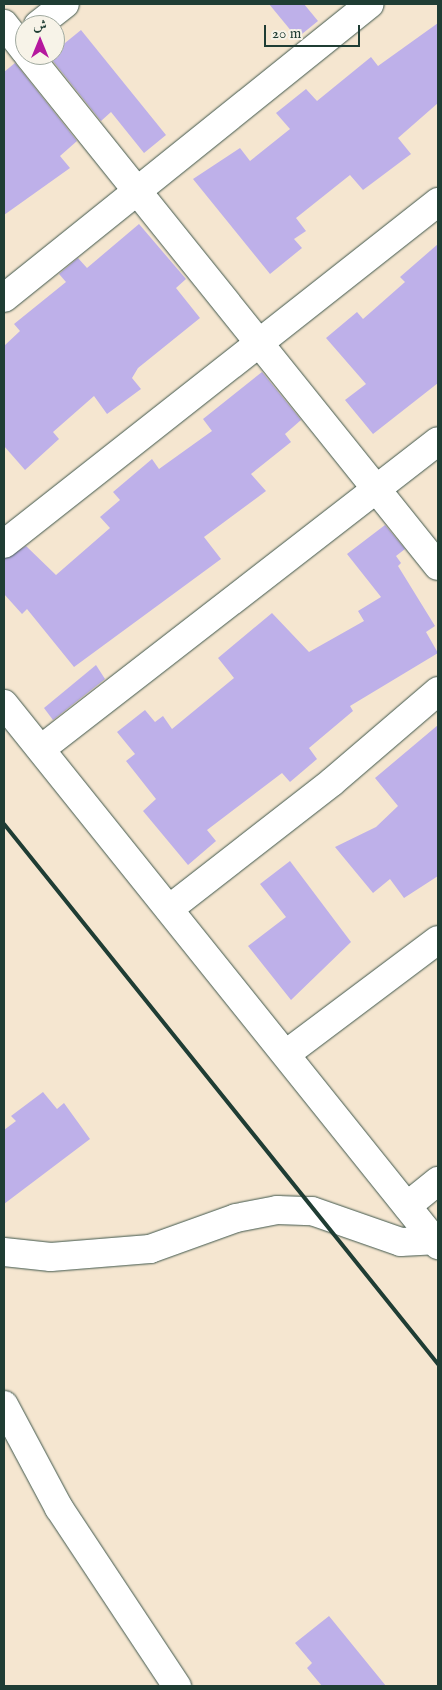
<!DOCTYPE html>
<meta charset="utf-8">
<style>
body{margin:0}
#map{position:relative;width:442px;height:1690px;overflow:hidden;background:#f5e6d0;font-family:"IM FELL English",Amiri,serif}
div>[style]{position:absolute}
.building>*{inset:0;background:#beb0e9}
.roads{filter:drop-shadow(0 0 1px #3f564b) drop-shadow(0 0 1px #3f564b)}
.street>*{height:28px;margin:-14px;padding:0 14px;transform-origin:14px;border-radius:14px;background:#fff}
.rail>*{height:4px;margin:-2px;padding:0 2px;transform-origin:2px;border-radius:2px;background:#1f3d34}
span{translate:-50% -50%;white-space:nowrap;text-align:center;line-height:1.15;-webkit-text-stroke:5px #f7f3e8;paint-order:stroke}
.frame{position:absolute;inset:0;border:5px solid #1f3d34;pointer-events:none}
.north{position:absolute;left:15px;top:15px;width:50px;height:50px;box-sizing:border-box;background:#f7f3e8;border:1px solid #a1aaa0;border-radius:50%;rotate:0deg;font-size:14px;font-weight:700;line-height:20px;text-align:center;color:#1f3d34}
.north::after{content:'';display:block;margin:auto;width:18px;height:22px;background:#b5179e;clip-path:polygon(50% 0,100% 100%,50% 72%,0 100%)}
.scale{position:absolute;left:264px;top:25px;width:96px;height:22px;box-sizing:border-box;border:2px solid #1f3d34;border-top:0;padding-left:6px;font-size:15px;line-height:18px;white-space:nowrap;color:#1f3d34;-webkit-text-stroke:4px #f7f3e8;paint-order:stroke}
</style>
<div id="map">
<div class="building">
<div style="clip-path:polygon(269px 4px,304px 4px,318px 21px,297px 38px)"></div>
<div style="clip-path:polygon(438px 23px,438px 103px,398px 138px,411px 154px,363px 190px,350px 175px,296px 218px,306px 231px,294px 239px,302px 248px,270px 274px,193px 179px,240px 148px,250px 161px,290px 129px,276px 113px,306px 89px,317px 101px,371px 57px,378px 66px)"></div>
<div style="clip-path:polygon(81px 30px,166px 135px,144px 153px,111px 112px,101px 121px,49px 56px)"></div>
<div style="clip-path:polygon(15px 63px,77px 141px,60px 156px,70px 168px,4px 215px,4px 72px)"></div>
<div style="clip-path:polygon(139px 224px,186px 279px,176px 288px,200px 318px,138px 368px,132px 378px,141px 389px,107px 414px,94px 396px,53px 432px,59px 439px,25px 470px,4px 446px,4px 346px,20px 331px,14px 324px,66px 282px,59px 274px,78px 258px,87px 268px)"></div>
<div style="clip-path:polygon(438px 244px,438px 383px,373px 434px,345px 400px,366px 384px,326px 338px,357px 312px,363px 319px,405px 282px,400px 277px)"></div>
<div style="clip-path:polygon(262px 372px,301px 420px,285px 434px,291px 442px,251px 474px,266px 491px,204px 537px,221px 559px,74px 667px,27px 609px,22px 614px,4px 594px,4px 559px,26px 546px,56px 575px,110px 528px,100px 517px,120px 500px,113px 492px,152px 459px,159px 469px,212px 431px,203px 419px)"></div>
<div style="clip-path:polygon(385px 525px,405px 549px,396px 556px,401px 563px,398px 566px,435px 626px,426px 632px,438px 653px,350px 706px,353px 711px,309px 748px,317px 759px,290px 782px,282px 773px,207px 830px,216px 841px,188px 865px,143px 811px,156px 799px,126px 761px,135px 754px,117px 732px,145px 710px,155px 722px,163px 716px,172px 729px,234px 678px,218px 658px,272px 613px,309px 652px,364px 621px,358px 611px,381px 597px,347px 554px)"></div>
<div style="clip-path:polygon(96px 665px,105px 679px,53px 720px,44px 708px)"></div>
<div style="clip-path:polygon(438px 725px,438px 876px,404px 898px,390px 879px,373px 893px,335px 847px,376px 827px,398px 806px,375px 778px)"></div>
<div style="clip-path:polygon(290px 861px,351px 942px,291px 1000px,248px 946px,286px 917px,260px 884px)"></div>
<div style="clip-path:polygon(43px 1092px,57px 1109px,64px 1103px,90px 1139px,4px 1204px,4px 1130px,16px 1121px,11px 1116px)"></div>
<div style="clip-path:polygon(329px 1616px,386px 1686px,322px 1686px,307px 1668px,312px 1663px,295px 1643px)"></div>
</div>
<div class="roads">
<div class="street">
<div style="left:4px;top:24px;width:34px;rotate:52deg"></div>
<div style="left:38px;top:25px;width:34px;rotate:-38deg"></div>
<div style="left:28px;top:55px;width:655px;rotate:51.26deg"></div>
<div style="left:4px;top:298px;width:469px;rotate:-38.8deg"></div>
<div style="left:4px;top:544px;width:553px;rotate:-38.24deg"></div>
<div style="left:4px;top:704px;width:694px;rotate:51.26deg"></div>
<div style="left:41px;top:749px;width:502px;rotate:-37.8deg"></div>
<div style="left:169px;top:909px;width:207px;rotate:-37.9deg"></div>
<div style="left:332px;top:782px;width:140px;rotate:-40.6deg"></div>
<div style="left:286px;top:1054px;width:190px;rotate:-36.9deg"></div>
<div style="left:407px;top:1206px;width:40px;rotate:-39deg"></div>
<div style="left:4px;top:1252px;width:47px;rotate:6.1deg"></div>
<div style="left:51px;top:1257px;width:99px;rotate:-4.6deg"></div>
<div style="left:150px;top:1249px;width:91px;rotate:-19.8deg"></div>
<div style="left:236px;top:1218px;width:42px;rotate:-11deg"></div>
<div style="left:277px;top:1210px;width:35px;rotate:2deg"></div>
<div style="left:312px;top:1211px;width:94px;rotate:19.2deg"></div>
<div style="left:401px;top:1242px;width:33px;rotate:-3deg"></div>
<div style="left:4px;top:1405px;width:117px;rotate:61.9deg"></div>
<div style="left:59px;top:1508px;width:214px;rotate:56.5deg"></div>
</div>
</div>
<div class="rail">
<div style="left:4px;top:824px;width:693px;rotate:51.21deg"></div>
</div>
<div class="frame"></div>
<div class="north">ش</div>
<div class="scale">20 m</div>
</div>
